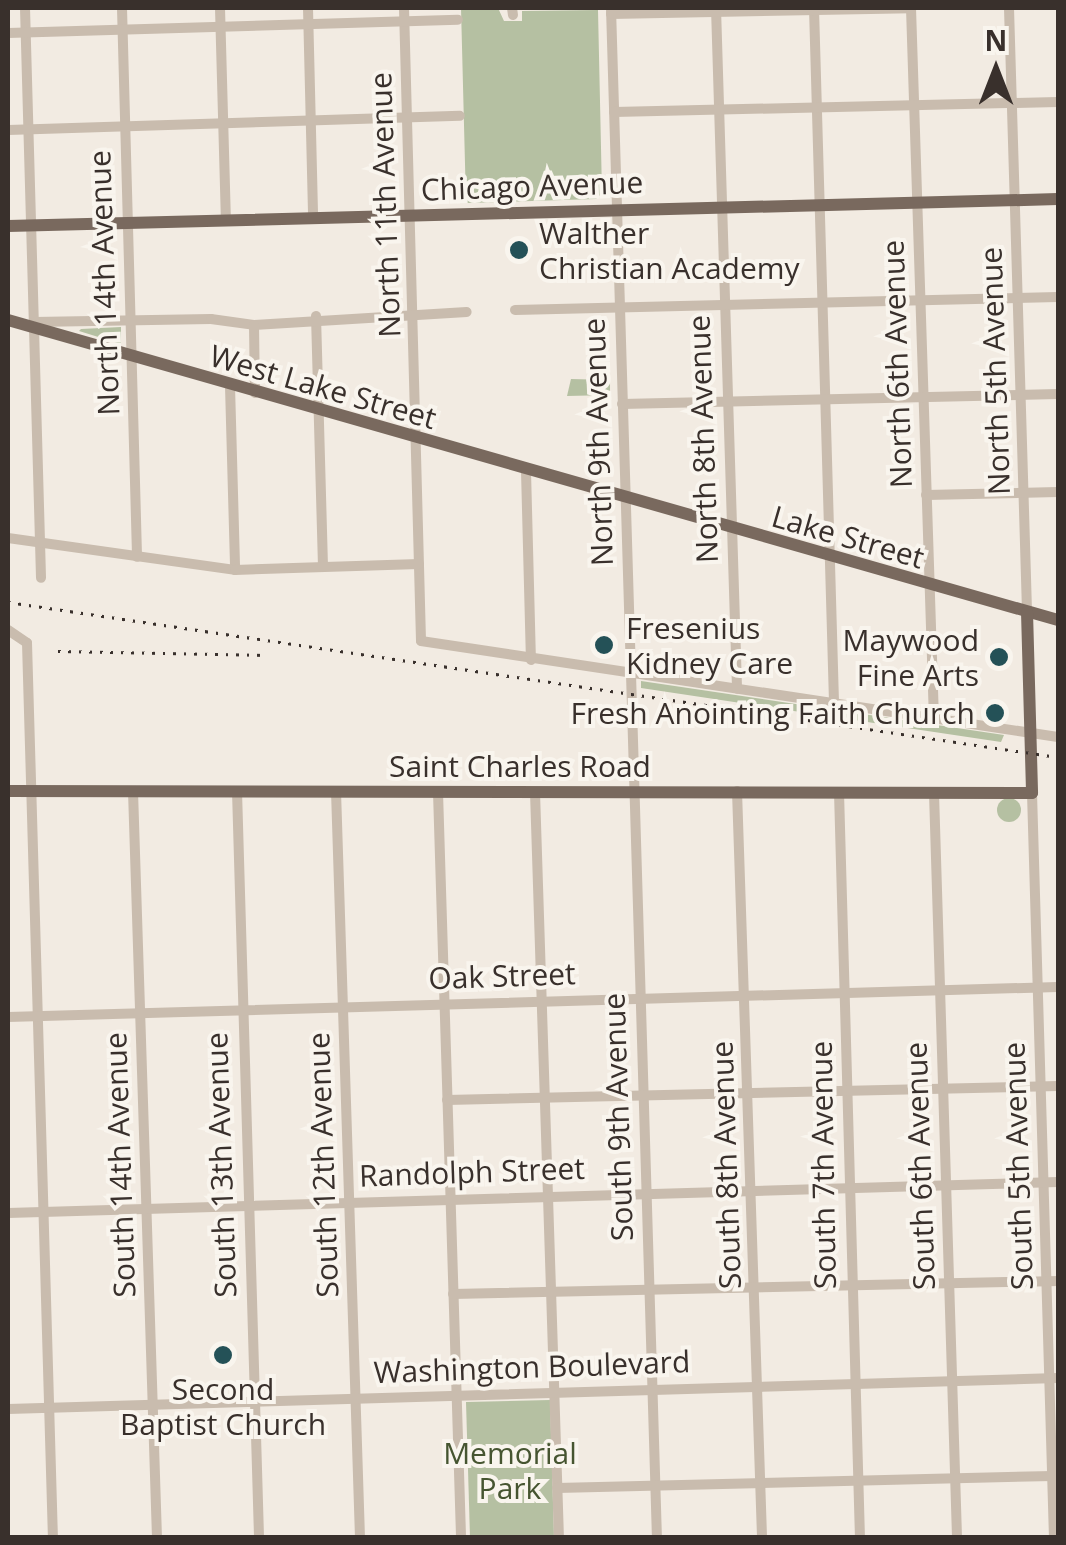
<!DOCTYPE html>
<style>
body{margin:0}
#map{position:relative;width:1066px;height:1545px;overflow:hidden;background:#f2ebe2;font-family:"Open Sans",sans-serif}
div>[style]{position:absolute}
.green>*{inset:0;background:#b5c0a2}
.round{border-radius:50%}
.minor>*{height:10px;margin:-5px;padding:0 5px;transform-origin:5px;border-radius:5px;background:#c9bcae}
.major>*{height:12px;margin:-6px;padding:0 6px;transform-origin:6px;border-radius:6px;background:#79695e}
.rail>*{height:2.5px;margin-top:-1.25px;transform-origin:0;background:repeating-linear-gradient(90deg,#39302c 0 2.5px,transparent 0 10.5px)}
.dots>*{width:28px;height:28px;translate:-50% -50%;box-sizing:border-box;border:5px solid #f9f5ee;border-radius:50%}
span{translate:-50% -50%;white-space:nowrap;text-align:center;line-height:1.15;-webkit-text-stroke:8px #f9f5ee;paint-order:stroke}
.street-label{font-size:30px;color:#39302c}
.poi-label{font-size:30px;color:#39302c}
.left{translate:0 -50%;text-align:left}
.right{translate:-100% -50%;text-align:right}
.park-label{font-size:30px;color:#465531}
.frame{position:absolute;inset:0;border:10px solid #39302c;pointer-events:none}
.north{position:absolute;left:946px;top:20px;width:100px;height:100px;-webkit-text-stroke:8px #f9f5ee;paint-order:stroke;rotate:0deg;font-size:28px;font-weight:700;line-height:40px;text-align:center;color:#39302c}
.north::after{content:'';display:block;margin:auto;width:35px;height:45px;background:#39302c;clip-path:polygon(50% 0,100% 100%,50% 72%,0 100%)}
</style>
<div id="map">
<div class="green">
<div style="clip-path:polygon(461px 8px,498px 8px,504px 21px,522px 21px,522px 11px,598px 10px,602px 193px,596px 199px,466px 203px)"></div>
<div style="clip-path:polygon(121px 327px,121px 344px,79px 331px,81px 329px)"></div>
<div style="clip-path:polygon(571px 379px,610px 380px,610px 395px,567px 396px)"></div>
<div style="clip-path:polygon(641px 681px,1004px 735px,1001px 742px,641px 688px)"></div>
<div class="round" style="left:997px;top:798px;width:24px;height:24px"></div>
<div style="clip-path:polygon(550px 1400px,554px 1537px,470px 1537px,466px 1402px)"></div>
</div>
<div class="minor">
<div style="left:25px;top:8px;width:570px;rotate:88.39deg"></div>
<div style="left:122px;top:8px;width:549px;rotate:88.43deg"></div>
<div style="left:220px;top:8px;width:212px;rotate:88.4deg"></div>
<div style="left:308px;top:8px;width:210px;rotate:88.6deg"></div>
<div style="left:404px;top:8px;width:633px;rotate:88.46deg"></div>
<div style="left:421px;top:641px;width:644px;rotate:8.57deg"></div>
<div style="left:512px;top:8px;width:7px;rotate:82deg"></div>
<div style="left:611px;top:8px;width:1531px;rotate:88.28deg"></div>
<div style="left:716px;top:8px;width:681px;rotate:88.23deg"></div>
<div style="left:814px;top:8px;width:696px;rotate:88.35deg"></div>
<div style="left:1009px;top:8px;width:604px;rotate:88.29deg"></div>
<div style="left:611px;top:14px;width:300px;rotate:-1.1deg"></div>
<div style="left:911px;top:8px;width:712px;rotate:88.15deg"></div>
<div style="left:8px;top:33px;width:450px;rotate:-1.7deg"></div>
<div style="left:614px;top:112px;width:444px;rotate:-1.3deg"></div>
<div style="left:8px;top:130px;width:452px;rotate:-1.8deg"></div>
<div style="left:515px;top:310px;width:543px;rotate:-1.37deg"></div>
<div style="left:316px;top:316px;width:251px;rotate:88.4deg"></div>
<div style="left:34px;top:322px;width:177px;rotate:-1deg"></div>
<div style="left:211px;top:319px;width:43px;rotate:7.9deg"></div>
<div style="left:254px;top:325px;width:213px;rotate:-3.5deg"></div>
<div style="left:254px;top:325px;width:68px;rotate:89.2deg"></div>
<div style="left:230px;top:386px;width:184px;rotate:88.4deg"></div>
<div style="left:622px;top:404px;width:436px;rotate:-1.3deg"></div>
<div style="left:526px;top:471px;width:189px;rotate:88.5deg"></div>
<div style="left:926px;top:495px;width:132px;rotate:-1.3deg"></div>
<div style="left:8px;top:538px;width:229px;rotate:8deg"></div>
<div style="left:235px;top:570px;width:184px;rotate:-1.9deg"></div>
<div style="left:8px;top:630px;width:23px;rotate:34deg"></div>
<div style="left:27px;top:643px;width:895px;rotate:88.34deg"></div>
<div style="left:133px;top:791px;width:747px;rotate:88.16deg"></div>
<div style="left:237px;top:791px;width:747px;rotate:88.31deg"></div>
<div style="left:336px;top:791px;width:747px;rotate:88.16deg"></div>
<div style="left:737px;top:791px;width:747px;rotate:88.08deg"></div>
<div style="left:438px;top:792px;width:746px;rotate:88.23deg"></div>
<div style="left:535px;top:792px;width:746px;rotate:88.16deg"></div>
<div style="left:839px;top:792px;width:746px;rotate:88.39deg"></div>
<div style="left:934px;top:793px;width:745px;rotate:88.23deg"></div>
<div style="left:1032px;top:793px;width:745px;rotate:88.31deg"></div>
<div style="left:8px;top:1017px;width:1050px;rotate:-1.64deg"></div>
<div style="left:447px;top:1100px;width:611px;rotate:-1.31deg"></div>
<div style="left:8px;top:1213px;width:1050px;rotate:-1.69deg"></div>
<div style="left:453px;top:1294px;width:605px;rotate:-1.23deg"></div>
<div style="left:8px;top:1409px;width:1050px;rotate:-1.69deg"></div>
<div style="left:557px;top:1488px;width:496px;rotate:-1.4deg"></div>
</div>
<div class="major">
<div style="left:8px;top:226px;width:1050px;rotate:-1.47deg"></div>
<div style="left:8px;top:320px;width:1092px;rotate:15.95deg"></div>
<div style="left:1027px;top:612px;width:181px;rotate:88.4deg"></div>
<div style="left:8px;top:791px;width:1024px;rotate:0.11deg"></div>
</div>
<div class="rail">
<div style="left:8px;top:602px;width:1061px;rotate:8.4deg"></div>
<div style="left:58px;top:651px;width:210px;rotate:1.1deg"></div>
</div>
<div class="dots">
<div style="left:519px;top:250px;background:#245157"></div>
<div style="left:604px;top:645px;background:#245157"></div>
<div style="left:999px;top:657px;background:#245157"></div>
<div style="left:995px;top:713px;background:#245157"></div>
<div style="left:223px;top:1355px;background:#245157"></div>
</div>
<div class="street-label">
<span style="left:532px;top:186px;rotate:-2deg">Chicago Avenue</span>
<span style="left:385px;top:205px;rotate:-92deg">North 11th Avenue</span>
<span style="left:104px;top:283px;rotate:-92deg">North 14th Avenue</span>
<span style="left:897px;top:364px;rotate:-92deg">North 6th Avenue</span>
<span style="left:995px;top:371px;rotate:-92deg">North 5th Avenue</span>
<span style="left:323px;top:387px;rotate:16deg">West Lake Street</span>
<span style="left:703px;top:439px;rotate:-92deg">North 8th Avenue</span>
<span style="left:598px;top:442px;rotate:-92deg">North 9th Avenue</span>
<span style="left:848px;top:537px;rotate:16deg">Lake Street</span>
<span style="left:520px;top:766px">Saint Charles Road</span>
<span style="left:502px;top:976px;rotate:-2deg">Oak Street</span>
<span style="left:618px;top:1117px;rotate:-92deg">South 9th Avenue</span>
<span style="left:120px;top:1165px;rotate:-92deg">South 14th Avenue</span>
<span style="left:221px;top:1165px;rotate:-92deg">South 13th Avenue</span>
<span style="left:323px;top:1165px;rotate:-92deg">South 12th Avenue</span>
<span style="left:726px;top:1165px;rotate:-92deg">South 8th Avenue</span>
<span style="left:823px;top:1165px;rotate:-91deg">South 7th Avenue</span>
<span style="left:920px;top:1166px;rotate:-92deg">South 6th Avenue</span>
<span style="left:1018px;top:1166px;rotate:-92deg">South 5th Avenue</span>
<span style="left:472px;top:1172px;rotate:-2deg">Randolph Street</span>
<span style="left:532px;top:1367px;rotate:-2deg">Washington Boulevard</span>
</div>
<div class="poi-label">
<span class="left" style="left:539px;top:250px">Walther<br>Christian Academy</span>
<span class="left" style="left:626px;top:645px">Fresenius<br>Kidney Care</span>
<span class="right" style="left:979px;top:657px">Maywood<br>Fine Arts</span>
<span class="right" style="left:975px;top:713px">Fresh Anointing Faith Church</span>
<span style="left:223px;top:1406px">Second<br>Baptist Church</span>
</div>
<div class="park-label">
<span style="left:510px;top:1470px">Memorial<br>Park</span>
</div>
<div class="frame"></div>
<div class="north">N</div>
</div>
